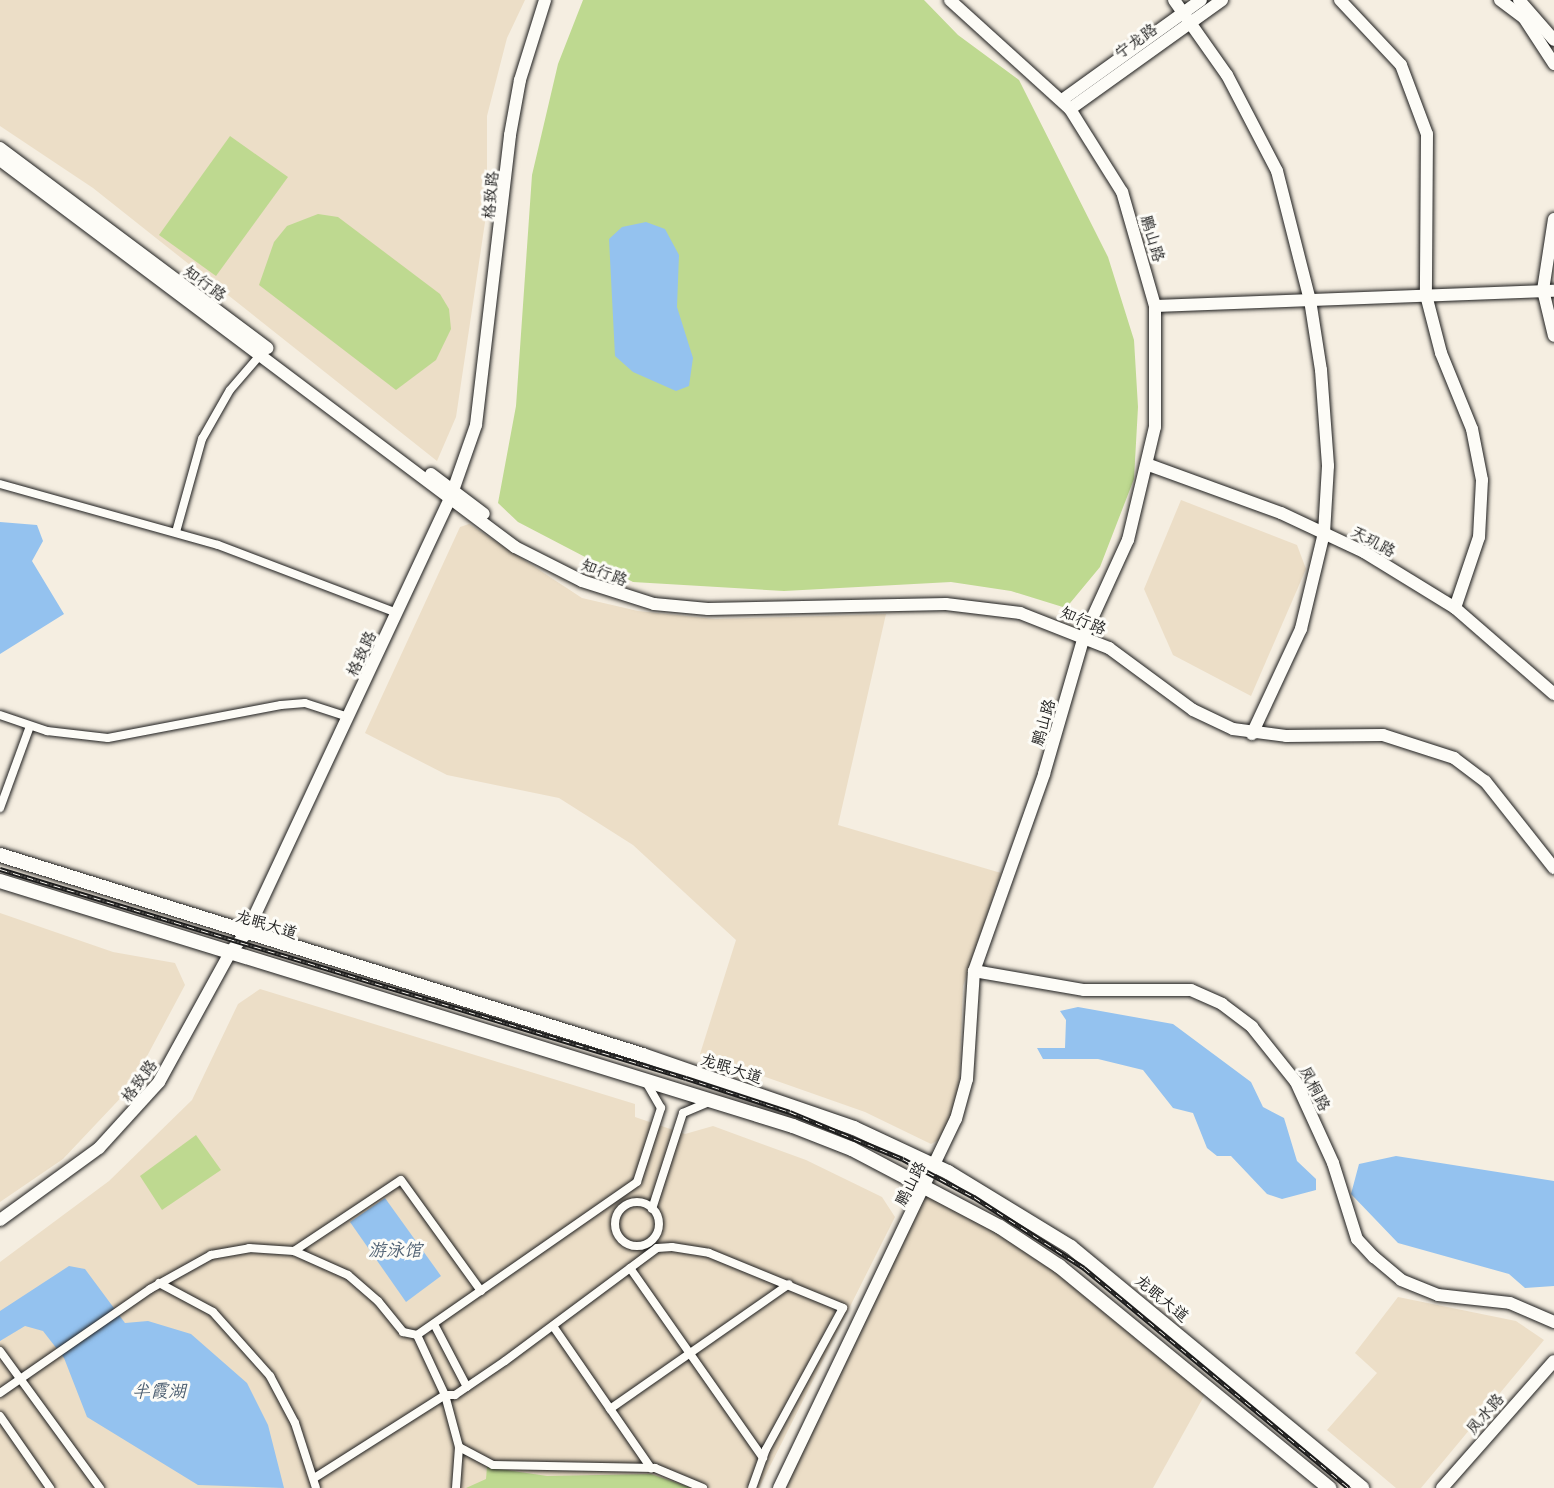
<!DOCTYPE html>
<meta charset="utf-8">
<style>
body{margin:0}
#map{position:relative;width:1554px;height:1488px;overflow:hidden;background:#f5eee1;font-family:"Playpen Sans","LXGW WenKai TC",sans-serif}
div>[style]{position:absolute}
.built>*{inset:0;background:#ecdec7}
.green>*{inset:0;background:#bed990}
.water>*{inset:0;background:#94c2ef}
.roads{filter:drop-shadow(0 0 2px #1c1c1c) drop-shadow(0 0 2px #1c1c1c)}
.street>*{height:8px;margin:-4px;padding:0 4px;transform-origin:4px;border-radius:4px;background:#fdfcf7}
.street>.ring{margin:-4px;padding:0;box-sizing:content-box;background:none;border:8px solid #fdfcf7;border-radius:50%}
.secondary>*{height:12px;margin:-6px;padding:0 6px;transform-origin:6px;border-radius:6px;background:#fdfcf7}
.primary>*{height:14px;margin:-7px;padding:0 7px;transform-origin:7px;border-radius:7px;background:#fdfcf7}
.rail>*{height:4.5px;margin-top:-2.25px;transform-origin:0;background:repeating-linear-gradient(90deg,#fdfcf7 0 7px,#1c1c1c 0 14px);box-sizing:border-box;border-block:2px solid #1c1c1c}
span{translate:-50% -50%;white-space:nowrap;text-align:center;line-height:1.15;-webkit-text-stroke:6px #fdfcf7;paint-order:stroke}
.street-label{font-size:16px;color:#1c1c1c}
.water-label{font-size:18px;color:#4c5e70;font-style:italic}
</style>
<div id="map">
<div class="built">
<div style="clip-path:polygon(0 0,525px 0,507px 38px,487px 116px,487px 209px,456px 417px,437px 461px,93px 188px,0 126px)"></div>
<div style="clip-path:polygon(1181px 500px,1297px 545px,1306px 569px,1251px 696px,1173px 655px,1144px 589px)"></div>
<div style="clip-path:polygon(469px 524px,582px 598px,638px 611px,715px 619px,886px 614px,838px 825px,1001px 873px,963px 986px,959px 1092px,942px 1138px,931px 1144px,865px 1112px,700px 1054px,736px 940px,633px 845px,559px 798px,447px 775px,365px 733px,460px 527px)"></div>
<div style="clip-path:polygon(0 913px,113px 952px,175px 963px,185px 985px,130px 1088px,63px 1159px,0 1202px)"></div>
<div style="clip-path:polygon(260px 989px,635px 1104px,635px 1117px,685px 1134px,713px 1126px,806px 1160px,882px 1197px,895px 1217px,759px 1488px,0 1488px,0 1262px,109px 1181px,192px 1100px,238px 1004px)"></div>
<div style="clip-path:polygon(926px 1186px,1000px 1227px,1209px 1387px,1153px 1488px,779px 1488px)"></div>
<div style="clip-path:polygon(1398px 1297px,1516px 1321px,1544px 1340px,1421px 1488px,1396px 1488px,1327px 1430px,1377px 1373px,1355px 1353px)"></div>
</div>
<div class="green">
<div style="clip-path:polygon(583px 0,924px 0,958px 35px,1019px 80px,1108px 257px,1134px 340px,1138px 407px,1134px 479px,1100px 567px,1066px 608px,1011px 591px,951px 582px,784px 591px,633px 582px,518px 522px,498px 503px,516px 406px,532px 175px,558px 64px)"></div>
<div style="clip-path:polygon(230px 136px,288px 177px,216px 276px,159px 235px)"></div>
<div style="clip-path:polygon(318px 214px,338px 217px,440px 294px,449px 309px,451px 329px,436px 360px,396px 390px,259px 285px,274px 242px,287px 226px)"></div>
<div style="clip-path:polygon(196px 1135px,221px 1170px,162px 1210px,140px 1176px)"></div>
<div style="clip-path:polygon(487px 1467px,547px 1476px,651px 1474px,692px 1488px,466px 1488px,486px 1479px)"></div>
</div>
<div class="water">
<div style="clip-path:polygon(646px 222px,665px 229px,679px 255px,677px 307px,693px 358px,689px 386px,676px 391px,633px 372px,615px 356px,609px 239px,622px 227px)"></div>
<div style="clip-path:polygon(0 522px,37px 525px,43px 541px,32px 561px,64px 614px,0 654px)"></div>
<div style="clip-path:polygon(1078px 1007px,1173px 1024px,1251px 1082px,1263px 1107px,1284px 1118px,1297px 1161px,1316px 1179px,1316px 1190px,1282px 1199px,1267px 1194px,1231px 1156px,1217px 1156px,1207px 1148px,1193px 1113px,1173px 1108px,1143px 1070px,1098px 1059px,1043px 1059px,1037px 1048px,1065px 1048px,1066px 1020px,1060px 1011px)"></div>
<div style="clip-path:polygon(1396px 1156px,1554px 1181px,1554px 1286px,1525px 1288px,1509px 1274px,1398px 1243px,1351px 1194px,1359px 1164px)"></div>
<div style="clip-path:polygon(385px 1198px,441px 1276px,406px 1302px,350px 1222px)"></div>
<div style="clip-path:polygon(69px 1266px,85px 1269px,125px 1323px,148px 1321px,191px 1334px,247px 1383px,268px 1425px,284px 1488px,198px 1485px,87px 1417px,64px 1358px,43px 1331px,25px 1326px,0 1341px,0 1311px)"></div>
</div>
<div class="roads">
<div class="street">
<div style="left:0;top:484px;width:226px;rotate:15.6deg"></div>
<div style="left:218px;top:545px;width:191px;rotate:20.8deg"></div>
<div style="left:176px;top:532px;width:97px;rotate:-74.4deg"></div>
<div style="left:202px;top:439px;width:56px;rotate:-60.3deg"></div>
<div style="left:230px;top:390px;width:48px;rotate:-49.3deg"></div>
<div style="left:0;top:715px;width:50px;rotate:18.8deg"></div>
<div style="left:47px;top:731px;width:61px;rotate:6.5deg"></div>
<div style="left:108px;top:738px;width:176px;rotate:-10.8deg"></div>
<div style="left:281px;top:705px;width:24px;rotate:-5deg"></div>
<div style="left:305px;top:703px;width:45px;rotate:18deg"></div>
<div style="left:0;top:808px;width:87px;rotate:-69.9deg"></div>
<div class="ring" style="left:615px;top:1202px;width:36px;height:36px"></div>
<div style="left:652px;top:1209px;width:101px;rotate:-72.1deg"></div>
<div style="left:683px;top:1113px;width:30px;rotate:-23deg"></div>
<div style="left:294px;top:1251px;width:128px;rotate:-33.6deg"></div>
<div style="left:401px;top:1180px;width:137px;rotate:54.2deg"></div>
<div style="left:630px;top:1268px;width:232px;rotate:55deg"></div>
<div style="left:159px;top:1283px;width:61px;rotate:28.2deg"></div>
<div style="left:213px;top:1312px;width:86px;rotate:48.3deg"></div>
<div style="left:270px;top:1376px;width:53px;rotate:62deg"></div>
<div style="left:295px;top:1423px;width:68px;rotate:72.1deg"></div>
<div style="left:434px;top:1324px;width:71px;rotate:62.4deg"></div>
<div style="left:553px;top:1326px;width:173px;rotate:55.4deg"></div>
<div style="left:417px;top:1335px;width:268px;rotate:-34.8deg"></div>
<div style="left:637px;top:1182px;width:78px;rotate:-72deg"></div>
<div style="left:661px;top:1108px;width:32px;rotate:-120deg"></div>
<div style="left:0;top:1351px;width:170px;rotate:53.9deg"></div>
<div style="left:0;top:1393px;width:183px;rotate:-34.7deg"></div>
<div style="left:150px;top:1289px;width:70px;rotate:-29.1deg"></div>
<div style="left:211px;top:1255px;width:39px;rotate:-10deg"></div>
<div style="left:249px;top:1248px;width:45px;rotate:3.8deg"></div>
<div style="left:294px;top:1251px;width:59px;rotate:24deg"></div>
<div style="left:348px;top:1275px;width:40px;rotate:41deg"></div>
<div style="left:378px;top:1301px;width:40px;rotate:51deg"></div>
<div style="left:403px;top:1332px;width:14px;rotate:12deg"></div>
<div style="left:417px;top:1335px;width:66px;rotate:65deg"></div>
<div style="left:445px;top:1395px;width:155px;rotate:147.6deg"></div>
<div style="left:610px;top:1409px;width:218px;rotate:-34.9deg"></div>
<div style="left:0;top:1416px;width:88px;rotate:55.2deg"></div>
<div style="left:459px;top:1447px;width:38px;rotate:28deg"></div>
<div style="left:493px;top:1465px;width:162px;rotate:1.1deg"></div>
<div style="left:655px;top:1468px;width:52px;rotate:22.6deg"></div>
<div style="left:456px;top:1488px;width:41px;rotate:-85.8deg"></div>
<div style="left:459px;top:1447px;width:54px;rotate:-105.1deg"></div>
<div style="left:445px;top:1395px;width:10px"></div>
<div style="left:455px;top:1395px;width:60px;rotate:-34.2deg"></div>
<div style="left:505px;top:1361px;width:189px;rotate:-36.6deg"></div>
<div style="left:657px;top:1248px;width:15px;rotate:-4deg"></div>
<div style="left:672px;top:1247px;width:37px;rotate:9deg"></div>
<div style="left:709px;top:1253px;width:145px;rotate:22.3deg"></div>
<div style="left:843px;top:1308px;width:161px;rotate:118.6deg"></div>
<div style="left:766px;top:1449px;width:41px;rotate:109.7deg"></div>
</div>
<div class="secondary">
<div style="left:1174px;top:0;width:92px;rotate:54.8deg"></div>
<div style="left:1227px;top:75px;width:108px;rotate:62.5deg"></div>
<div style="left:1277px;top:171px;width:133px;rotate:75.7deg"></div>
<div style="left:1310px;top:300px;width:71px;rotate:81.1deg"></div>
<div style="left:1321px;top:370px;width:96px;rotate:85.8deg"></div>
<div style="left:1328px;top:466px;width:67px;rotate:93.4deg"></div>
<div style="left:1324px;top:533px;width:99px;rotate:103.5deg"></div>
<div style="left:1301px;top:629px;width:116px;rotate:115deg"></div>
<div style="left:1340px;top:0;width:89px;rotate:46.8deg"></div>
<div style="left:1401px;top:65px;width:74px;rotate:69.4deg"></div>
<div style="left:1427px;top:134px;width:161px;rotate:90.4deg"></div>
<div style="left:1426px;top:295px;width:60px;rotate:75.5deg"></div>
<div style="left:1441px;top:353px;width:82px;rotate:67.8deg"></div>
<div style="left:1472px;top:429px;width:52px;rotate:78.9deg"></div>
<div style="left:1482px;top:480px;width:57px;rotate:93deg"></div>
<div style="left:1479px;top:537px;width:75px;rotate:108.7deg"></div>
<div style="left:1500px;top:0;width:30px;rotate:37deg"></div>
<div style="left:1524px;top:18px;width:55px;rotate:56.9deg"></div>
<div style="left:1519px;top:0;width:53px;rotate:48.8deg"></div>
<div style="left:1062px;top:100px;width:171px;rotate:-35.7deg"></div>
<div style="left:1070px;top:109px;width:187px;rotate:-35.6deg"></div>
<div style="left:0;top:148px;width:334px;rotate:36.8deg"></div>
<div style="left:0;top:160px;width:644px;rotate:36.92deg"></div>
<div style="left:515px;top:547px;width:75px;rotate:26.9deg"></div>
<div style="left:582px;top:581px;width:76px;rotate:17.7deg"></div>
<div style="left:654px;top:604px;width:54px;rotate:5.3deg"></div>
<div style="left:708px;top:609px;width:238px;rotate:-1.2deg"></div>
<div style="left:946px;top:604px;width:75px;rotate:6.9deg"></div>
<div style="left:1020px;top:613px;width:96px;rotate:21.5deg"></div>
<div style="left:1109px;top:648px;width:104px;rotate:36.4deg"></div>
<div style="left:1193px;top:710px;width:44px;rotate:25.4deg"></div>
<div style="left:1233px;top:729px;width:53px;rotate:7.5deg"></div>
<div style="left:1286px;top:736px;width:97px;rotate:-0.6deg"></div>
<div style="left:1383px;top:735px;width:75px;rotate:17.9deg"></div>
<div style="left:1454px;top:758px;width:39px;rotate:37deg"></div>
<div style="left:1485px;top:781px;width:111px;rotate:51.6deg"></div>
<div style="left:1554px;top:219px;width:72px;rotate:98.8deg"></div>
<div style="left:1543px;top:290px;width:47px;rotate:76.6deg"></div>
<div style="left:1155px;top:306px;width:399px;rotate:-2.2deg"></div>
<div style="left:1149px;top:465px;width:140px;rotate:20deg"></div>
<div style="left:1281px;top:513px;width:92px;rotate:25.2deg"></div>
<div style="left:1364px;top:552px;width:107px;rotate:31.6deg"></div>
<div style="left:1455px;top:608px;width:131px;rotate:41deg"></div>
<div style="left:431px;top:474px;width:66px;rotate:37deg"></div>
<div style="left:974px;top:971px;width:112px;rotate:9.8deg"></div>
<div style="left:1084px;top:990px;width:107px"></div>
<div style="left:1191px;top:990px;width:34px;rotate:24deg"></div>
<div style="left:1222px;top:1004px;width:38px;rotate:37deg"></div>
<div style="left:1252px;top:1027px;width:70px;rotate:51.3deg"></div>
<div style="left:1296px;top:1082px;width:89px;rotate:65.4deg"></div>
<div style="left:1333px;top:1163px;width:80px;rotate:72.5deg"></div>
<div style="left:1357px;top:1239px;width:25px;rotate:47deg"></div>
<div style="left:1374px;top:1257px;width:35px;rotate:40deg"></div>
<div style="left:1401px;top:1280px;width:40px;rotate:22deg"></div>
<div style="left:1438px;top:1295px;width:72px;rotate:6.3deg"></div>
<div style="left:1510px;top:1303px;width:48px;rotate:23.4deg"></div>
<div style="left:0;top:1220px;width:122px;rotate:-36deg"></div>
<div style="left:99px;top:1148px;width:89px;rotate:-47.7deg"></div>
<div style="left:159px;top:1082px;width:149px;rotate:-61.2deg"></div>
<div style="left:231px;top:951px;width:23px;rotate:-49deg"></div>
<div style="left:246px;top:934px;width:480px;rotate:-64.9deg"></div>
<div style="left:450px;top:499px;width:78px;rotate:-70.6deg"></div>
<div style="left:476px;top:425px;width:292px;rotate:-83.3deg"></div>
<div style="left:510px;top:135px;width:56px;rotate:-79.7deg"></div>
<div style="left:520px;top:80px;width:84px;rotate:-72.6deg"></div>
<div style="left:779px;top:1488px;width:409px;rotate:-64.4deg"></div>
<div style="left:956px;top:1119px;width:41px;rotate:-74.6deg"></div>
<div style="left:967px;top:1079px;width:108px;rotate:-86.3deg"></div>
<div style="left:974px;top:971px;width:209px;rotate:-70.4deg"></div>
<div style="left:1044px;top:774px;width:144px;rotate:-73.8deg"></div>
<div style="left:1084px;top:636px;width:106px;rotate:-65.4deg"></div>
<div style="left:1128px;top:540px;width:116px;rotate:-76.6deg"></div>
<div style="left:1155px;top:427px;width:121px;rotate:-90deg"></div>
<div style="left:1155px;top:306px;width:119px;rotate:-106.1deg"></div>
<div style="left:1122px;top:192px;width:98px;rotate:-122.1deg"></div>
<div style="left:1070px;top:109px;width:162px;rotate:-137.8deg"></div>
<div style="left:1442px;top:1488px;width:169px;rotate:-48.6deg"></div>
</div>
<div class="primary">
<div style="left:0;top:855px;width:673px;rotate:17.28deg"></div>
<div style="left:643px;top:1055px;width:223px;rotate:19.1deg"></div>
<div style="left:854px;top:1128px;width:104px;rotate:25.1deg"></div>
<div style="left:948px;top:1172px;width:144px;rotate:31.4deg"></div>
<div style="left:1071px;top:1247px;width:378px;rotate:39.6deg"></div>
<div style="left:0;top:881px;width:830px;rotate:17.17deg"></div>
<div style="left:793px;top:1126px;width:63px;rotate:21.3deg"></div>
<div style="left:852px;top:1149px;width:167px;rotate:27.8deg"></div>
<div style="left:1000px;top:1227px;width:71px;rotate:33.5deg"></div>
<div style="left:1059px;top:1266px;width:350px;rotate:39.4deg"></div>
</div>
</div>
<div class="rail">
<div style="left:0;top:869px;width:717px;rotate:16.94deg"></div>
<div style="left:686px;top:1078px;width:109px;rotate:18.1deg"></div>
<div style="left:790px;top:1112px;width:122px;rotate:22.6deg"></div>
<div style="left:903px;top:1159px;width:81px;rotate:28.2deg"></div>
<div style="left:974px;top:1197px;width:131px;rotate:32.8deg"></div>
<div style="left:1084px;top:1268px;width:344px;rotate:39.7deg"></div>
</div>
<div class="street-label">
<span style="left:1135px;top:40px;rotate:-36deg">宁龙路</span>
<span style="left:489px;top:195px;rotate:-85deg">格致路</span>
<span style="left:1154px;top:238px;rotate:73deg">鹏山路</span>
<span style="left:206px;top:282px;rotate:36deg">知行路</span>
<span style="left:1374px;top:540px;rotate:28deg">天玑路</span>
<span style="left:605px;top:571px;rotate:21deg">知行路</span>
<span style="left:1084px;top:619px;rotate:23deg">知行路</span>
<span style="left:360px;top:653px;rotate:-65deg">格致路</span>
<span style="left:1042px;top:722px;rotate:-74deg">鹏山路</span>
<span style="left:267px;top:923px;rotate:17deg">龙眠大道</span>
<span style="left:732px;top:1067px;rotate:18deg">龙眠大道</span>
<span style="left:138px;top:1080px;rotate:-54deg">格致路</span>
<span style="left:1316px;top:1088px;rotate:62deg">凤桐路</span>
<span style="left:909px;top:1183px;rotate:-63deg">鹏山路</span>
<span style="left:1163px;top:1297px;rotate:40deg">龙眠大道</span>
<span style="left:1484px;top:1413px;rotate:-50deg">凤水路</span>
</div>
<div class="water-label">
<span style="left:395px;top:1249px">游泳馆</span>
<span style="left:159px;top:1390px">半霞湖</span>
</div>
</div>
